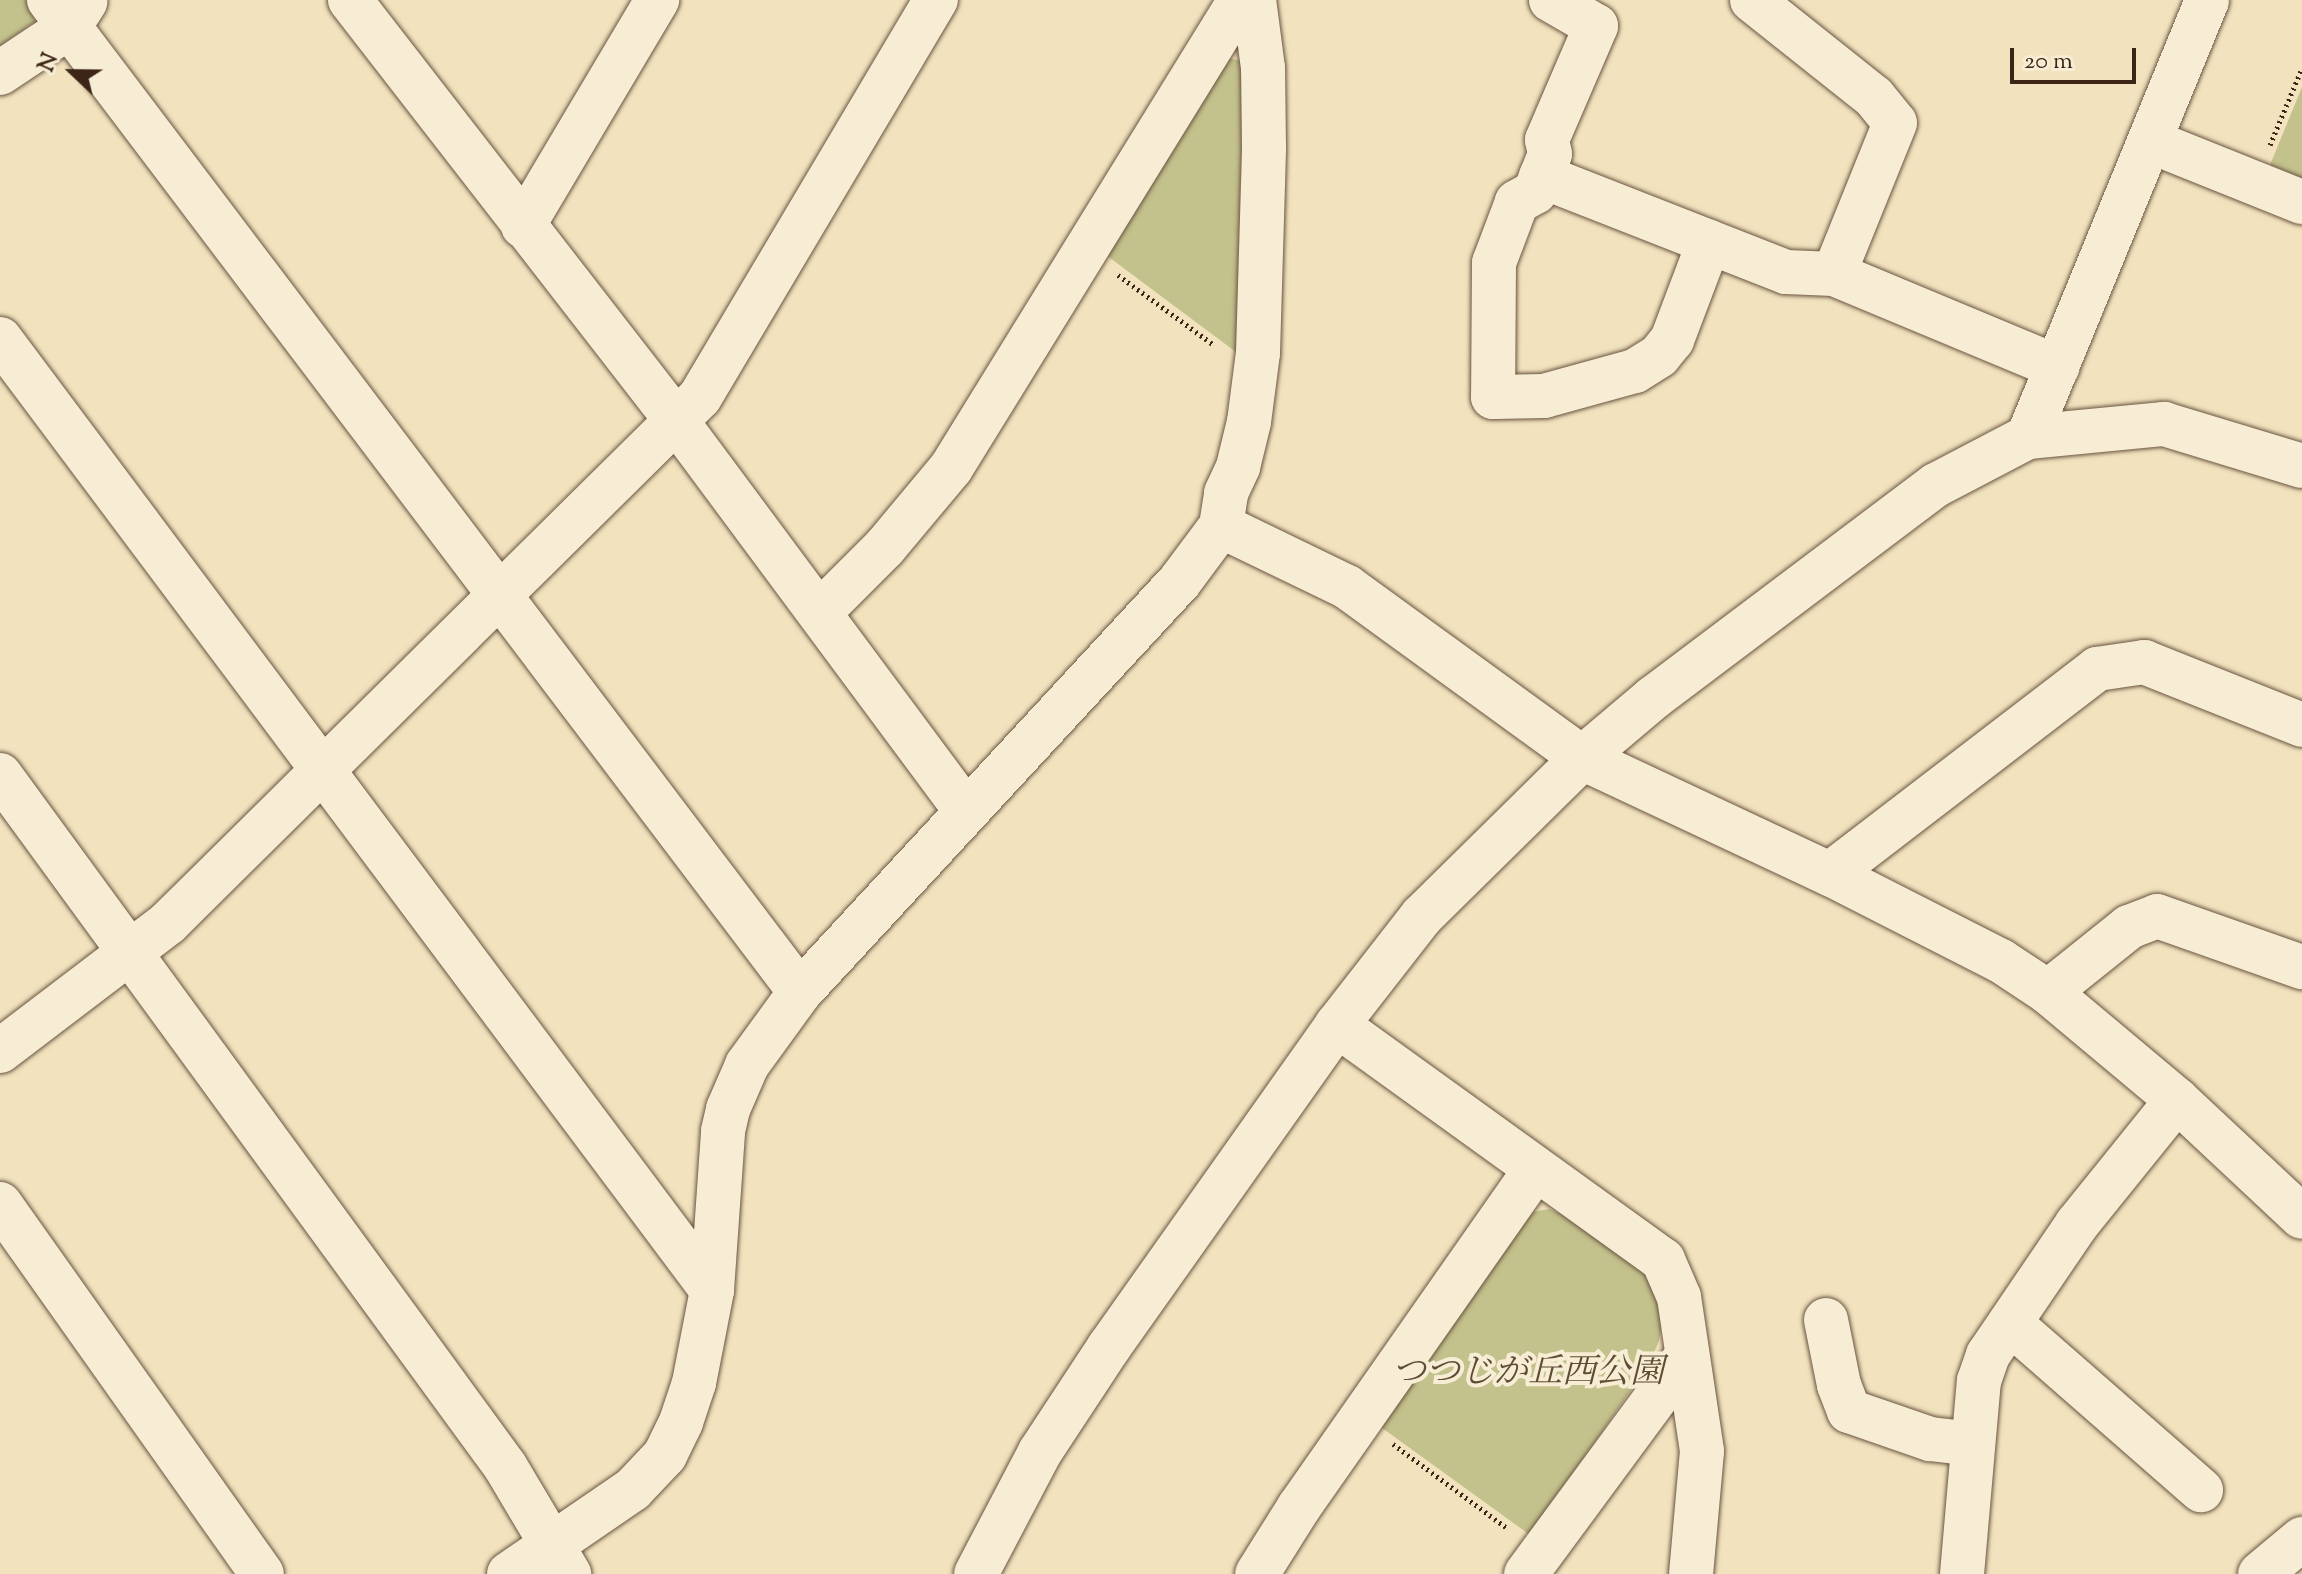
<!DOCTYPE html>
<meta charset="utf-8">
<style>
body{margin:0}
#map{position:relative;width:2302px;height:1574px;overflow:hidden;background:#f2e3be;font-family:"Sorts Mill Goudy","Noto Serif JP",serif}
div>[style]{position:absolute}
.green>*{inset:0;background:#c3c18c}
.path>*{height:5px;margin-top:-2.5px;transform-origin:0;background:repeating-linear-gradient(90deg,#3c2517 0 2px,transparent 0 6px)}
.roads{filter:drop-shadow(0 0 2px #6a5441) drop-shadow(0 0 2px #6a5441)}
.minor>*{height:44px;margin:-22px;padding:0 22px;transform-origin:22px;border-radius:22px;background:#f7edd5}
span{translate:-50% -50%;white-space:nowrap;text-align:center;line-height:1.15;-webkit-text-stroke:8px #f7edd5;paint-order:stroke}
.park-label{font-size:34px;color:#5e4c34;font-style:italic}
.north{position:absolute;left:32px;top:32px;width:80px;height:80px;-webkit-text-stroke:6px #f7edd5;paint-order:stroke;rotate:292deg;font-size:22px;font-weight:700;line-height:32px;text-align:center;color:#3c2517}
.north::after{content:'';display:block;margin:auto;width:28px;height:36px;background:#3c2517;clip-path:polygon(50% 0,100% 100%,50% 72%,0 100%)}
.scale{position:absolute;left:2010px;top:48px;width:126px;height:36px;box-sizing:border-box;border:4px solid #3c2517;border-top:0;padding-left:10px;font-size:24px;line-height:28px;white-space:nowrap;color:#3c2517;-webkit-text-stroke:6px #f7edd5;paint-order:stroke}
</style>
<div id="map">
<div class="green">
<div style="clip-path:polygon(0 0,31px 0,34px 22px,0 46px)"></div>
<div style="clip-path:polygon(1220px 57px,1244px 61px,1236px 352px,1102px 252px)"></div>
<div style="clip-path:polygon(2302px 87px,2302px 178px,2270px 165px)"></div>
<div style="clip-path:polygon(1549px 1209px,1574px 1220px,1650px 1274px,1663px 1319px,1659px 1341px,1649px 1364px,1530px 1535px,1378px 1425px,1521px 1222px,1533px 1212px)"></div>
</div>
<div class="path">
<div style="left:2270px;top:145px;width:83px;rotate:-67.4deg"></div>
<div style="left:1118px;top:275px;width:119px;rotate:36.1deg"></div>
<div style="left:1393px;top:1444px;width:142px;rotate:36.4deg"></div>
</div>
<div class="roads">
<div class="minor">
<div style="left:49px;top:0;width:1244px;rotate:52.87deg"></div>
<div style="left:350px;top:0;width:530px;rotate:52.2deg"></div>
<div style="left:675px;top:419px;width:488px;rotate:53.4deg"></div>
<div style="left:1551px;top:0;width:52px;rotate:30deg"></div>
<div style="left:1596px;top:26px;width:124px;rotate:113.3deg"></div>
<div style="left:1547px;top:140px;width:14px;rotate:78deg"></div>
<div style="left:1550px;top:154px;width:41px;rotate:111.5deg"></div>
<div style="left:1535px;top:192px;width:21px;rotate:151deg"></div>
<div style="left:1517px;top:202px;width:65px;rotate:110.7deg"></div>
<div style="left:1494px;top:263px;width:134px;rotate:90.4deg"></div>
<div style="left:1493px;top:397px;width:51px;rotate:-1.1deg"></div>
<div style="left:1544px;top:396px;width:94px;rotate:-15.4deg"></div>
<div style="left:1635px;top:371px;width:28px;rotate:-32deg"></div>
<div style="left:1659px;top:356px;width:21px;rotate:-51deg"></div>
<div style="left:1672px;top:340px;width:105px;rotate:-69.3deg"></div>
<div style="left:1752px;top:0;width:156px;rotate:38.5deg"></div>
<div style="left:1874px;top:97px;width:33px;rotate:51deg"></div>
<div style="left:1895px;top:123px;width:163px;rotate:112deg"></div>
<div style="left:0;top:73px;width:83px;rotate:-33.7deg"></div>
<div style="left:69px;top:27px;width:30px;rotate:-57deg"></div>
<div style="left:2150px;top:141px;width:164px;rotate:21.9deg"></div>
<div style="left:1541px;top:176px;width:263px;rotate:21.4deg"></div>
<div style="left:1786px;top:272px;width:48px;rotate:2.4deg"></div>
<div style="left:1834px;top:274px;width:242px;rotate:22.6deg"></div>
<div style="left:523px;top:226px;width:263px;rotate:-59.3deg"></div>
<div style="left:0;top:339px;width:1188px;rotate:53.18deg"></div>
<div style="left:2028px;top:437px;width:472px;rotate:-67.7deg"></div>
<div style="left:1221px;top:526px;width:140px;rotate:25.8deg"></div>
<div style="left:1347px;top:587px;width:291px;rotate:36deg"></div>
<div style="left:1582px;top:758px;width:274px;rotate:25.1deg"></div>
<div style="left:1830px;top:874px;width:192px;rotate:27deg"></div>
<div style="left:2001px;top:961px;width:56px;rotate:33.4deg"></div>
<div style="left:2048px;top:992px;width:168px;rotate:39.9deg"></div>
<div style="left:2177px;top:1100px;width:171px;rotate:43.1deg"></div>
<div style="left:820px;top:612px;width:92px;rotate:-45deg"></div>
<div style="left:885px;top:547px;width:103px;rotate:-50.1deg"></div>
<div style="left:951px;top:468px;width:550px;rotate:-58.3deg"></div>
<div style="left:0;top:775px;width:856px;rotate:53.84deg"></div>
<div style="left:505px;top:1466px;width:126px;rotate:59.3deg"></div>
<div style="left:1830px;top:874px;width:337px;rotate:-37.5deg"></div>
<div style="left:2097px;top:669px;width:48px;rotate:-8.5deg"></div>
<div style="left:2144px;top:662px;width:170px;rotate:21.7deg"></div>
<div style="left:2048px;top:992px;width:104px;rotate:-38.7deg"></div>
<div style="left:2129px;top:927px;width:30px;rotate:-21deg"></div>
<div style="left:2157px;top:916px;width:154px;rotate:19.4deg"></div>
<div style="left:1337px;top:1025px;width:402px;rotate:35.8deg"></div>
<div style="left:1663px;top:1260px;width:40px;rotate:66.6deg"></div>
<div style="left:1679px;top:1297px;width:156px;rotate:81.5deg"></div>
<div style="left:1702px;top:1451px;width:123px;rotate:95.1deg"></div>
<div style="left:0;top:1051px;width:211px;rotate:-37.3deg"></div>
<div style="left:168px;top:923px;width:748px;rotate:-44.68deg"></div>
<div style="left:700px;top:397px;width:462px;rotate:-59.3deg"></div>
<div style="left:0;top:1204px;width:453px;rotate:54.7deg"></div>
<div style="left:1826px;top:1320px;width:66px;rotate:78.7deg"></div>
<div style="left:1839px;top:1385px;width:28px;rotate:69deg"></div>
<div style="left:1849px;top:1411px;width:86px;rotate:19.1deg"></div>
<div style="left:1930px;top:1439px;width:43px;rotate:6.6deg"></div>
<div style="left:2010px;top:1323px;width:254px;rotate:41.2deg"></div>
<div style="left:509px;top:1574px;width:150px;rotate:-34.4deg"></div>
<div style="left:633px;top:1489px;width:47px;rotate:-46.7deg"></div>
<div style="left:665px;top:1455px;width:37px;rotate:-64deg"></div>
<div style="left:681px;top:1422px;width:41px;rotate:-71.6deg"></div>
<div style="left:694px;top:1383px;width:95px;rotate:-79deg"></div>
<div style="left:712px;top:1290px;width:159px;rotate:-86deg"></div>
<div style="left:723px;top:1131px;width:23px;rotate:-77deg"></div>
<div style="left:728px;top:1109px;width:48px;rotate:-66.6deg"></div>
<div style="left:747px;top:1065px;width:90px;rotate:-54deg"></div>
<div style="left:800px;top:992px;width:560px;rotate:-47.24deg"></div>
<div style="left:1180px;top:581px;width:69px;rotate:-53.3deg"></div>
<div style="left:1221px;top:526px;width:33px;rotate:-81deg"></div>
<div style="left:1226px;top:493px;width:29px;rotate:-65deg"></div>
<div style="left:1238px;top:467px;width:46px;rotate:-76.3deg"></div>
<div style="left:1249px;top:422px;width:70px;rotate:-82.6deg"></div>
<div style="left:1258px;top:353px;width:206px;rotate:-88.3deg"></div>
<div style="left:1264px;top:147px;width:79px;rotate:-90.7deg"></div>
<div style="left:1263px;top:68px;width:69px;rotate:-97.5deg"></div>
<div style="left:976px;top:1574px;width:138px;rotate:-62.3deg"></div>
<div style="left:1040px;top:1452px;width:126px;rotate:-56.7deg"></div>
<div style="left:1109px;top:1347px;width:395px;rotate:-54.7deg"></div>
<div style="left:1337px;top:1025px;width:138px;rotate:-52.1deg"></div>
<div style="left:1422px;top:916px;width:225px;rotate:-44.6deg"></div>
<div style="left:1582px;top:758px;width:93px;rotate:-40.2deg"></div>
<div style="left:1653px;top:698px;width:354px;rotate:-37deg"></div>
<div style="left:1936px;top:485px;width:104px;rotate:-27.6deg"></div>
<div style="left:2028px;top:437px;width:137px;rotate:-5.5deg"></div>
<div style="left:2164px;top:424px;width:144px;rotate:16.9deg"></div>
<div style="left:1257px;top:1574px;width:79px;rotate:-57.9deg"></div>
<div style="left:1299px;top:1507px;width:410px;rotate:-55deg"></div>
<div style="left:1526px;top:1574px;width:271px;rotate:-53.6deg"></div>
<div style="left:1962px;top:1574px;width:194px;rotate:-85deg"></div>
<div style="left:1979px;top:1381px;width:28px;rotate:-71deg"></div>
<div style="left:1988px;top:1355px;width:158px;rotate:-55.8deg"></div>
<div style="left:2077px;top:1224px;width:159px;rotate:-51.1deg"></div>
<div style="left:2260px;top:1574px;width:55px;rotate:-39.8deg"></div>
</div>
</div>
<div class="park-label">
<span style="left:1528px;top:1374px">つつじが丘西公園</span>
</div>
<div class="north">N</div>
<div class="scale">20 m</div>
</div>
